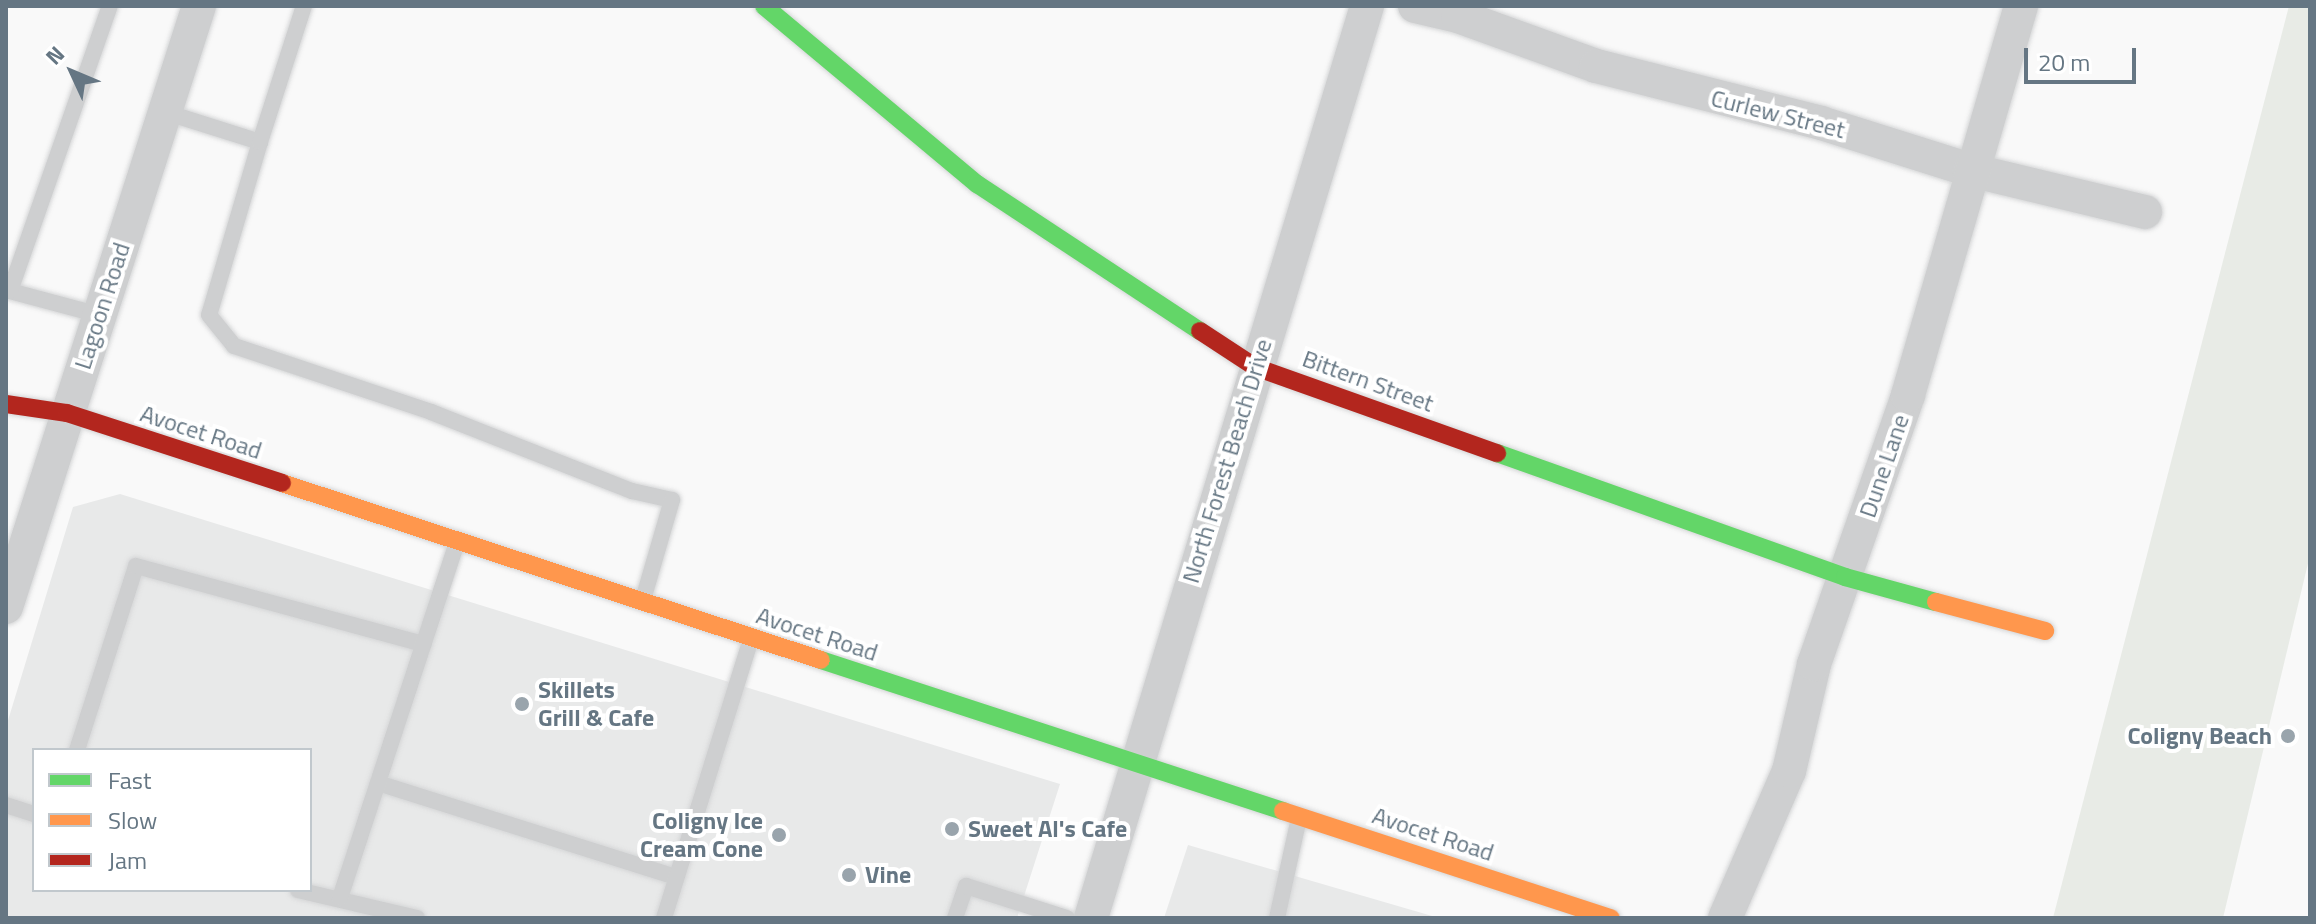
<!DOCTYPE html>
<style>
body{margin:0}
#map{position:relative;width:2316px;height:924px;overflow:hidden;background:#f9f9f9;font-family:"Titillium Web",sans-serif}
div>[style]{position:absolute}
.built>*{inset:0;background:#e8e9e9}
.green>*{inset:0;background:#e8ebe6}
.roads{filter:drop-shadow(0 0 2px #d5d6d7) drop-shadow(0 0 2px #d5d6d7)}
.lane>*{height:16px;margin:-8px;padding:0 8px;transform-origin:8px;border-radius:8px;background:#cecfd0}
.street>*{height:34px;margin:-17px;padding:0 17px;transform-origin:17px;border-radius:17px;background:#cecfd0}
.fast>*{height:18px;margin:-9px;padding:0 9px;transform-origin:9px;border-radius:9px;background:#63d668}
.slow>*{height:18px;margin:-9px;padding:0 9px;transform-origin:9px;border-radius:9px;background:#ff974d}
.jam>*{height:18px;margin:-9px;padding:0 9px;transform-origin:9px;border-radius:9px;background:#b3261e}
.dots>*{width:22px;height:22px;translate:-50% -50%;box-sizing:border-box;border:4px solid #fff;border-radius:50%}
span{translate:-50% -50%;white-space:nowrap;text-align:center;line-height:1.15;-webkit-text-stroke:8px #fff;paint-order:stroke}
.street-label{font-size:24px;color:#657683}
.poi-label{font-size:24px;color:#657683;font-weight:700}
.left{translate:0 -50%;text-align:left}
.right{translate:-100% -50%;text-align:right}
.frame{position:absolute;inset:0;border:8px solid #657683;pointer-events:none}
.legend{position:absolute;left:32px;top:748px;width:280px;height:144px;box-sizing:border-box;background:#fff;border:2px solid #c1c8cd;margin:0;padding:10px 14px;list-style:none;font-size:24px;color:#657683}
.legend li{display:flex;align-items:center;gap:16px;height:40px}
.legend b{width:40px;border:2px solid #c1c8cd}
.north{position:absolute;left:32px;top:32px;width:80px;height:80px;-webkit-text-stroke:6px #fff;paint-order:stroke;rotate:314deg;font-size:22px;font-weight:700;line-height:32px;text-align:center;color:#657683}
.north::after{content:'';display:block;margin:auto;width:28px;height:36px;background:#657683;clip-path:polygon(50% 0,100% 100%,50% 72%,0 100%)}
.scale{position:absolute;left:2024px;top:48px;width:112px;height:36px;box-sizing:border-box;border:4px solid #657683;border-top:0;padding-left:10px;font-size:24px;line-height:28px;white-space:nowrap;color:#657683;-webkit-text-stroke:6px #fff;paint-order:stroke}
</style>
<div id="map">
<div class="built">
<div style="clip-path:polygon(evenodd,120px 494px,1060px 784px,1017px 918px,6px 918px,6px 727px,73px 507px,120px 494px,34px 750px,310px 750px,310px 890px,34px 890px,34px 750px)"></div>
<div style="clip-path:polygon(1188px 845px,1439px 918px,1164px 918px)"></div>
</div>
<div class="green">
<div style="clip-path:polygon(2289px 6px,2310px 6px,2310px 555px,2223px 918px,2053px 918px)"></div>
</div>
<div class="roads">
<div class="lane">
<div style="left:165px;top:112px;width:100px;rotate:17.5deg"></div>
<div style="left:260px;top:142px;width:180px;rotate:106.4deg"></div>
<div style="left:209px;top:315px;width:40px;rotate:51deg"></div>
<div style="left:234px;top:346px;width:208px;rotate:18.5deg"></div>
<div style="left:431px;top:412px;width:216px;rotate:21.5deg"></div>
<div style="left:632px;top:491px;width:41px;rotate:12.7deg"></div>
<div style="left:672px;top:500px;width:104px;rotate:106.2deg"></div>
<div style="left:260px;top:142px;width:143px;rotate:-72.1deg"></div>
<div style="left:6px;top:290px;width:96px;rotate:15deg"></div>
<div style="left:10px;top:291px;width:302px;rotate:-70.7deg"></div>
<div style="left:77px;top:750px;width:193px;rotate:-72.2deg"></div>
<div style="left:136px;top:566px;width:298px;rotate:15.2deg"></div>
<div style="left:378px;top:783px;width:313px;rotate:17.5deg"></div>
<div style="left:6px;top:805px;width:29px;rotate:18deg"></div>
<div style="left:298px;top:890px;width:122px;rotate:13.2deg"></div>
<div style="left:340px;top:898px;width:375px;rotate:-71.8deg"></div>
<div style="left:664px;top:918px;width:292px;rotate:-72.7deg"></div>
<div style="left:955px;top:918px;width:34px;rotate:-71deg"></div>
<div style="left:966px;top:886px;width:106px;rotate:17.6deg"></div>
<div style="left:1277px;top:918px;width:102px;rotate:-77.6deg"></div>
</div>
<div class="street">
<div style="left:1415px;top:6px;width:44px;rotate:13.1deg"></div>
<div style="left:1458px;top:16px;width:147px;rotate:19.9deg"></div>
<div style="left:1596px;top:66px;width:232px;rotate:14.2deg"></div>
<div style="left:1821px;top:123px;width:156px;rotate:17.5deg"></div>
<div style="left:1970px;top:170px;width:180px;rotate:13.5deg"></div>
<div style="left:6px;top:607px;width:631px;rotate:-72.2deg"></div>
<div style="left:1091px;top:918px;width:953px;rotate:-73.16deg"></div>
<div style="left:1725px;top:918px;width:160px;rotate:-66.5deg"></div>
<div style="left:1789px;top:771px;width:110px;rotate:-76.8deg"></div>
<div style="left:1814px;top:664px;width:285px;rotate:-70.7deg"></div>
<div style="left:1908px;top:395px;width:405px;rotate:-73.8deg"></div>
</div>
<div class="fast">
<div style="left:764px;top:6px;width:278px;rotate:39.9deg"></div>
<div style="left:977px;top:184px;width:267px;rotate:33.4deg"></div>
<div style="left:1497px;top:453px;width:369px;rotate:19.6deg"></div>
<div style="left:1845px;top:577px;width:94px;rotate:15.4deg"></div>
<div style="left:821px;top:660px;width:486px;rotate:18.1deg"></div>
</div>
<div class="slow">
<div style="left:282px;top:483px;width:567px;rotate:18.18deg"></div>
<div style="left:1936px;top:602px;width:113px;rotate:14.9deg"></div>
<div style="left:1283px;top:811px;width:345px;rotate:18.1deg"></div>
</div>
<div class="jam">
<div style="left:1200px;top:331px;width:66px;rotate:33.2deg"></div>
<div style="left:1255px;top:367px;width:257px;rotate:19.6deg"></div>
<div style="left:6px;top:404px;width:62px;rotate:8.4deg"></div>
<div style="left:67px;top:413px;width:226px;rotate:18deg"></div>
</div>
</div>
<div class="dots">
<div style="left:522px;top:704px;background:#99a4ac"></div>
<div style="left:2288px;top:736px;background:#99a4ac"></div>
<div style="left:952px;top:829px;background:#99a4ac"></div>
<div style="left:779px;top:835px;background:#99a4ac"></div>
<div style="left:849px;top:875px;background:#99a4ac"></div>
</div>
<div class="street-label">
<span style="left:1778px;top:114px;rotate:14deg">Curlew Street</span>
<span style="left:102px;top:306px;rotate:-72deg">Lagoon Road</span>
<span style="left:1368px;top:381px;rotate:20deg">Bittern Street</span>
<span style="left:201px;top:432px;rotate:18deg">Avocet Road</span>
<span style="left:1227px;top:461px;rotate:-73deg">North Forest Beach Drive</span>
<span style="left:1884px;top:466px;rotate:-71deg">Dune Lane</span>
<span style="left:817px;top:634px;rotate:18deg">Avocet Road</span>
<span style="left:1433px;top:834px;rotate:18deg">Avocet Road</span>
</div>
<div class="poi-label">
<span class="left" style="left:538px;top:704px">Skillets<br>Grill &amp; Cafe</span>
<span class="right" style="left:2272px;top:736px">Coligny Beach</span>
<span class="right" style="left:763px;top:835px">Coligny Ice<br>Cream Cone</span>
<span class="left" style="left:968px;top:829px">Sweet Al's Cafe</span>
<span class="left" style="left:865px;top:875px">Vine</span>
</div>
<div class="frame"></div>
<ul class="legend">
<li><b style="height:10px;background:#63d668"></b>Fast</li>
<li><b style="height:10px;background:#ff974d"></b>Slow</li>
<li><b style="height:10px;background:#b3261e"></b>Jam</li>
</ul>
<div class="north">N</div>
<div class="scale">20 m</div>
</div>
